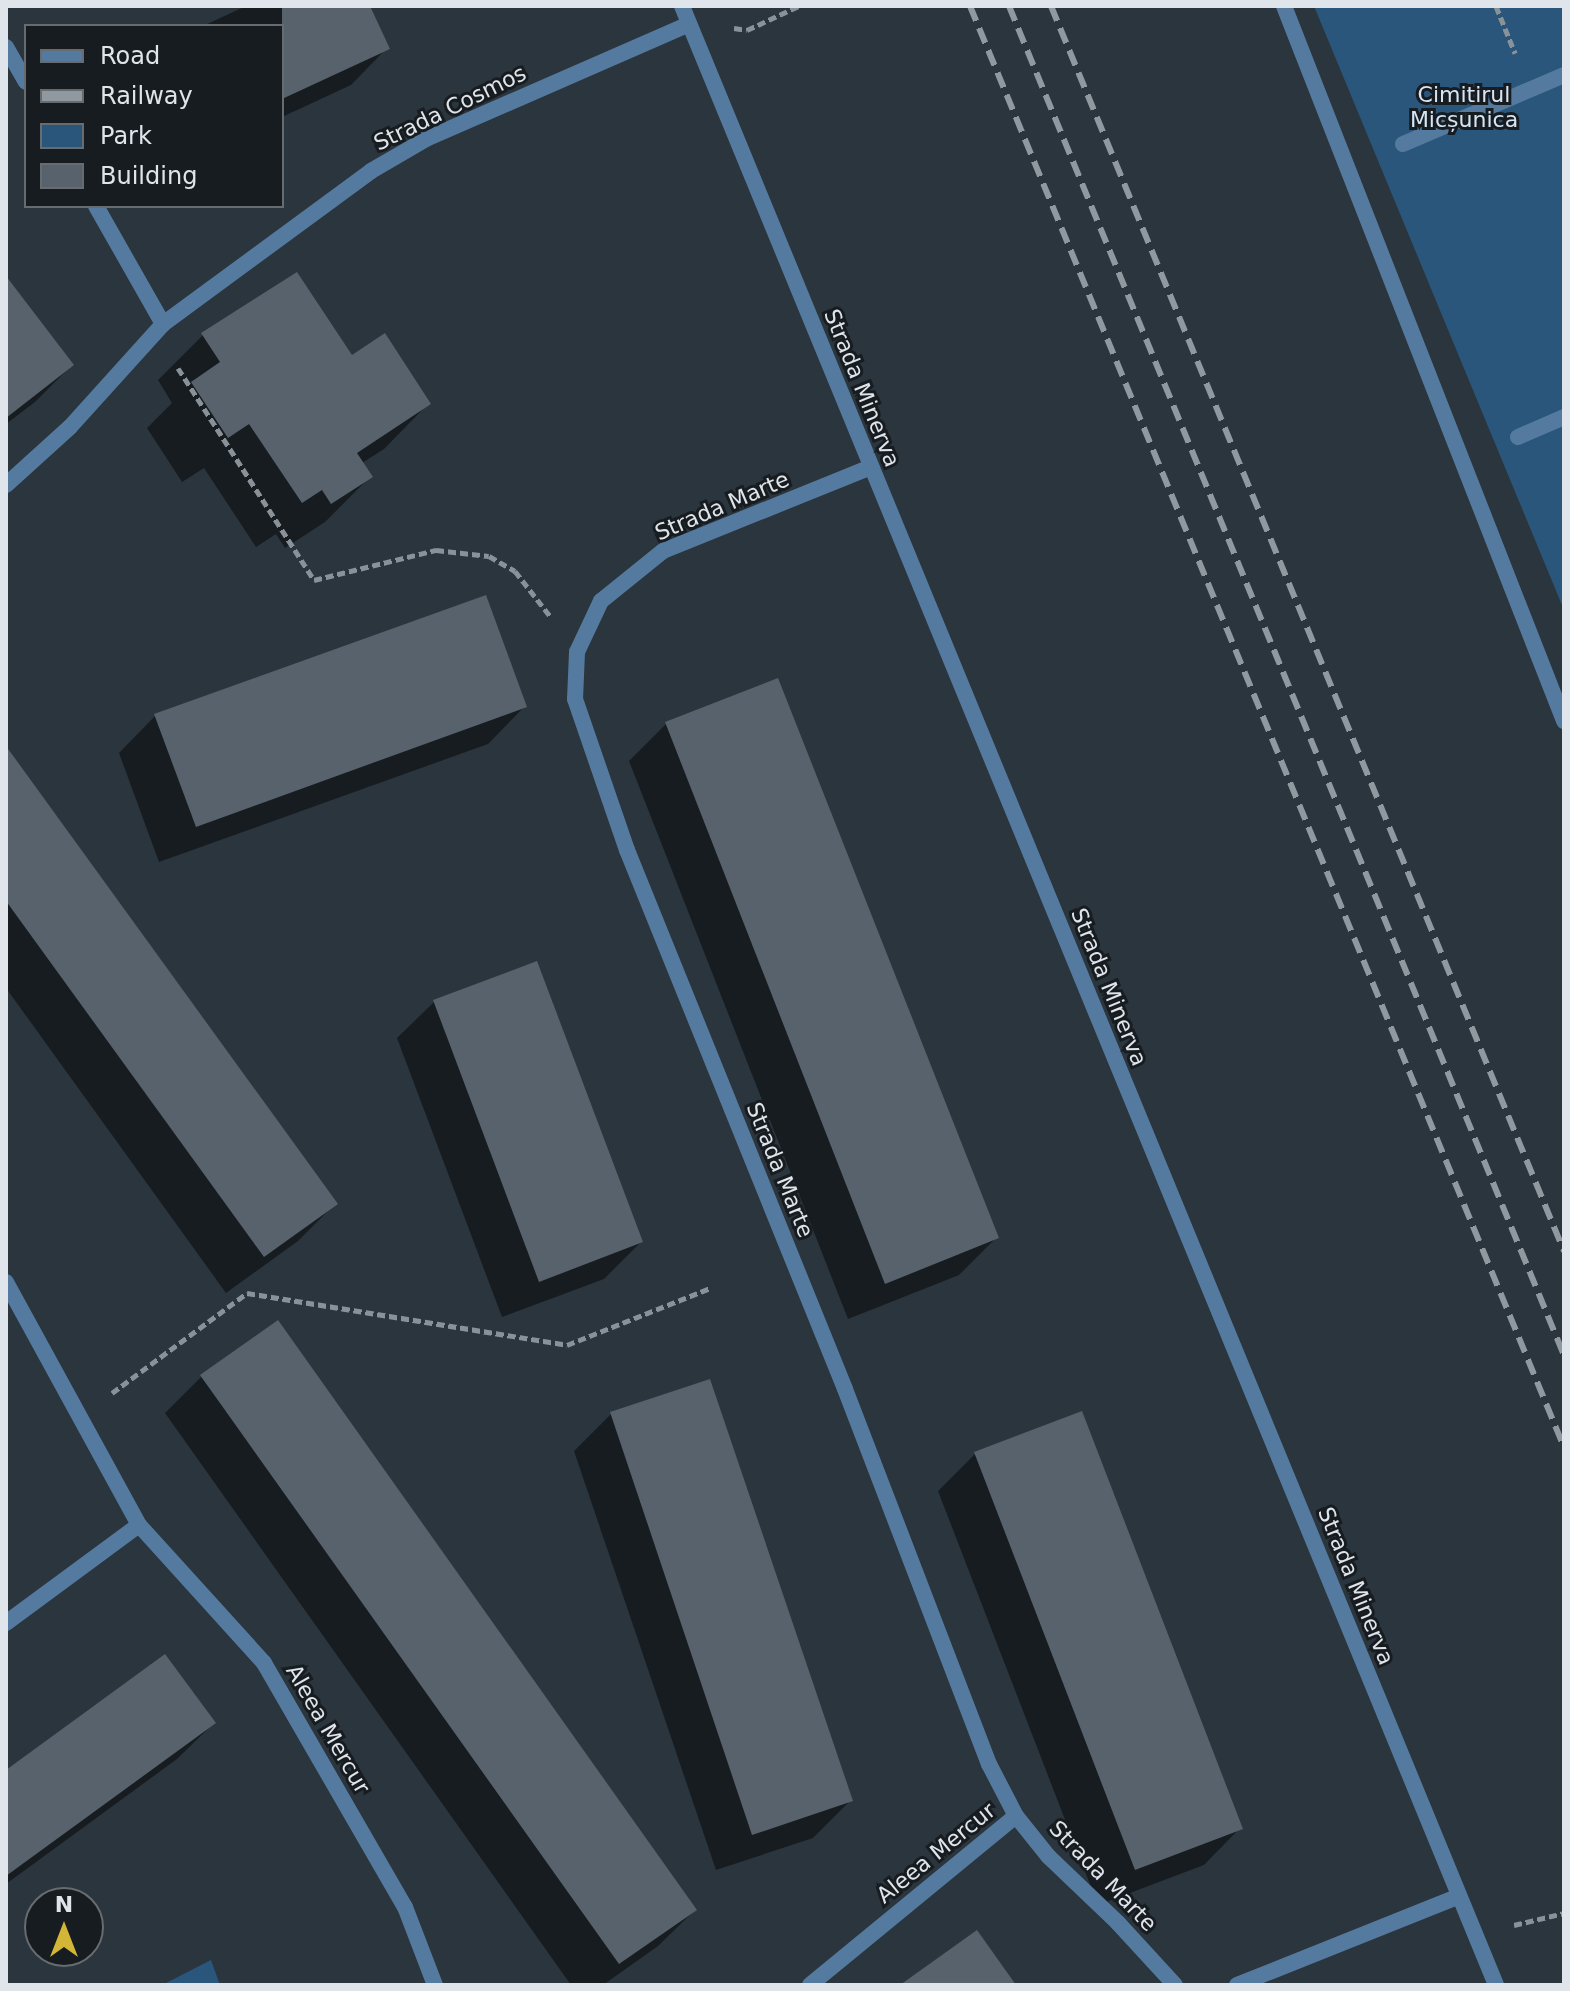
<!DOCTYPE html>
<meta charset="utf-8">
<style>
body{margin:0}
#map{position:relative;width:1570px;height:1991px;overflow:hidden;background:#2b353d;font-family:"DejaVu Sans",sans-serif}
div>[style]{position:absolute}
.green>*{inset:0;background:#2b567b}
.shadow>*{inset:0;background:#0007}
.building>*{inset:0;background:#58626c}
.path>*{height:5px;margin-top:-2.5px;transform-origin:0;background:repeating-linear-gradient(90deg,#8a9299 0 8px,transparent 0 12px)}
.service>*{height:16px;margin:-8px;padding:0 8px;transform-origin:8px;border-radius:8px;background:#547b9f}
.pedestrian>*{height:16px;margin:-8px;padding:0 8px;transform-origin:8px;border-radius:8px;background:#547b9f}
.minor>*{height:16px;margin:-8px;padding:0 8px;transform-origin:8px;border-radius:8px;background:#547b9f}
.tertiary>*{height:16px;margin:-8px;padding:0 8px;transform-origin:8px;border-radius:8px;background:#547b9f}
.rail>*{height:6px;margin-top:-3px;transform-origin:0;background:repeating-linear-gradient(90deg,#9199a0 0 16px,transparent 0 24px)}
span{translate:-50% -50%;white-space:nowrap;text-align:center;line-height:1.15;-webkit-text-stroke:6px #171c20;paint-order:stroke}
.park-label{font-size:22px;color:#d6e5f4}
.street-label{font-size:22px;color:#dfe5eb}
.frame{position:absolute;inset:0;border:8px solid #dfe5eb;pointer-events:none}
.legend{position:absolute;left:24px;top:24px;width:260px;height:184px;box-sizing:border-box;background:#171c20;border:2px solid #676c71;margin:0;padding:10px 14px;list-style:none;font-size:24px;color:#dfe5eb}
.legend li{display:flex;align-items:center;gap:16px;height:40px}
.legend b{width:40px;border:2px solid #676c71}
.north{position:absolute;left:24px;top:1887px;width:80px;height:80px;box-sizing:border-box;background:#171c20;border:2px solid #676c71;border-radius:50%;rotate:0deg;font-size:22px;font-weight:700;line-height:32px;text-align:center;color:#dfe5eb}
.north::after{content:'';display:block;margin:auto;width:28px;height:36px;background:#d3b635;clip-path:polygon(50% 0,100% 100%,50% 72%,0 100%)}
</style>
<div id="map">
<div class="green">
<div style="clip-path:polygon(1314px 6px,1564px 6px,1564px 610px)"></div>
<div style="clip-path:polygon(211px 1960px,220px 1985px,162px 1985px)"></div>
</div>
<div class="shadow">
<div style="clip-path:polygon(246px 6px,368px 6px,387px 48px,351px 85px,282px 117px,282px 26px,203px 26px)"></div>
<div style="clip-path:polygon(6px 279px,72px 365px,35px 402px,6px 424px)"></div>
<div style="clip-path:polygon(203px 335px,351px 358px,429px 403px,384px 449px,362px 463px,370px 477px,325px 522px,285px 548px,276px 534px,256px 547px,204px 468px,182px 482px,147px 428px,172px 403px,158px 380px)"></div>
<div style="clip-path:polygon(524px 707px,488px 744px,159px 862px,119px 753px,155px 716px)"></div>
<div style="clip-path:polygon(666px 724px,996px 1238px,959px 1275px,848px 1319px,629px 761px)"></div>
<div style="clip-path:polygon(6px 749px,335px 1204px,298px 1241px,226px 1293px,6px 988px)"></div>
<div style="clip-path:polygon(434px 1002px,641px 1242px,604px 1279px,502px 1317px,397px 1038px)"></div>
<div style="clip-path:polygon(201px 1377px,695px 1910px,658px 1946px,603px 1985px,571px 1985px,165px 1413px)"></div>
<div style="clip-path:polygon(611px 1414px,850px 1801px,813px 1838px,716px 1870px,574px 1451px)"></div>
<div style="clip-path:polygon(975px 1454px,1240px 1828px,1204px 1865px,1098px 1905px,938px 1491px)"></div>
<div style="clip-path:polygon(214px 1723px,177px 1759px,6px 1884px,6px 1772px)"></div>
</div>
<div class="building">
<div style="clip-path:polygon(282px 6px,370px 6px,390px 49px,282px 99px)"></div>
<div style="clip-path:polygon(297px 272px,352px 355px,385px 333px,431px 404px,357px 453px,373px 477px,331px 504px,322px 490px,302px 503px,249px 424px,228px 438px,191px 382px,220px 362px,201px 333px)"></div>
<div style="clip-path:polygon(6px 276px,74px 365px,6px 418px)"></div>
<div style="clip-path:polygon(486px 595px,527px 707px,196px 827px,154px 714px)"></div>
<div style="clip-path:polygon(778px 678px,999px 1238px,885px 1284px,665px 722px)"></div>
<div style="clip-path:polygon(6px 746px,338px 1204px,264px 1257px,6px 901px)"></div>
<div style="clip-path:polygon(537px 961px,643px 1242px,539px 1282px,433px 1000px)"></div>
<div style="clip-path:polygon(278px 1320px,697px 1910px,619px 1964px,200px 1375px)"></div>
<div style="clip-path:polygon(710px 1379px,853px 1801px,752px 1835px,610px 1412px)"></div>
<div style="clip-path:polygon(1082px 1411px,1243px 1829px,1135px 1870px,974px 1452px)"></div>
<div style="clip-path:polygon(165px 1654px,216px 1723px,6px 1876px,6px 1770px)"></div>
<div style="clip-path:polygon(977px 1930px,1016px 1985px,900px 1985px)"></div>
</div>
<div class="path">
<div style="left:1496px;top:6px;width:51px;rotate:68deg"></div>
<div style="left:734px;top:28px;width:13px;rotate:9deg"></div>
<div style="left:747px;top:30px;width:57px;rotate:-24.8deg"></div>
<div style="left:178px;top:368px;width:252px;rotate:57.3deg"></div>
<div style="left:314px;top:580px;width:126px;rotate:-13.8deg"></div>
<div style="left:436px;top:550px;width:53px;rotate:6.5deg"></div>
<div style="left:489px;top:556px;width:30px;rotate:30deg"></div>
<div style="left:515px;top:571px;width:57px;rotate:52.1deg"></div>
<div style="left:112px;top:1393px;width:168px;rotate:-36.5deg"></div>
<div style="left:247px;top:1293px;width:324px;rotate:9.2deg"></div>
<div style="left:567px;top:1345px;width:154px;rotate:-21.7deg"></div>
<div style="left:1514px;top:1925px;width:51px;rotate:-13.5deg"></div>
</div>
<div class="service">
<div style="left:1284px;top:6px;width:768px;rotate:68.61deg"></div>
</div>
<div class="pedestrian">
<div style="left:1403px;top:144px;width:175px;rotate:-23.2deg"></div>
<div style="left:1518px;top:437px;width:50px;rotate:-23.5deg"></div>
</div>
<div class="minor">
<div style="left:6px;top:47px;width:40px;rotate:60.3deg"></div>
<div style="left:96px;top:206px;width:136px;rotate:60.4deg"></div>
<div style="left:871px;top:467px;width:224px;rotate:158deg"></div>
<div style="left:663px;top:551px;width:80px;rotate:141.1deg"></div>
<div style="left:601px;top:601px;width:56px;rotate:115.2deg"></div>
<div style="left:577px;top:652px;width:47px;rotate:92.4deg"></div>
<div style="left:575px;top:699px;width:160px;rotate:71deg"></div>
<div style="left:627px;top:850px;width:581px;rotate:67.98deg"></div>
<div style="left:845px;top:1389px;width:402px;rotate:69deg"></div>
<div style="left:989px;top:1764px;width:59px;rotate:62.6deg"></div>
<div style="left:1016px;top:1816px;width:51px;rotate:51.3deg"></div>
<div style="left:1048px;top:1856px;width:97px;rotate:43.7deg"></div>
<div style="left:1118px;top:1923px;width:84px;rotate:47.4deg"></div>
<div style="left:6px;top:485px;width:86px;rotate:-42.2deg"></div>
<div style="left:70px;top:427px;width:139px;rotate:-47.9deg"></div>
<div style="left:163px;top:324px;width:258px;rotate:-36.3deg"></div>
<div style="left:371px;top:171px;width:64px;rotate:-30.2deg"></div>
<div style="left:426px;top:139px;width:287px;rotate:-23.6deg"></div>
<div style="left:6px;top:1282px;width:277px;rotate:61.3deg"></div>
<div style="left:139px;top:1525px;width:186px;rotate:47.8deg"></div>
<div style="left:264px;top:1663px;width:282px;rotate:60deg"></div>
<div style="left:405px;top:1907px;width:84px;rotate:69deg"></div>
<div style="left:6px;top:1623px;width:165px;rotate:-36.4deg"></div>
<div style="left:810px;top:1985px;width:266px;rotate:-39.4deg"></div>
<div style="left:1237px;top:1985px;width:239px;rotate:-21.8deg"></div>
</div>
<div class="tertiary">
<div style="left:682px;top:6px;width:2140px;rotate:67.64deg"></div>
</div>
<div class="rail">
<div style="left:970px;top:6px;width:1559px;rotate:67.6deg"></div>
<div style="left:1009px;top:6px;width:1459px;rotate:67.64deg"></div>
<div style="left:1051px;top:6px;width:1347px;rotate:67.61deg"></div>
</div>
<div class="park-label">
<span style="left:1464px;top:107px">Cimitirul<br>Micșunica</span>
</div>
<div class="street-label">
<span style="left:450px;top:108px;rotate:-26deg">Strada Cosmos</span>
<span style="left:862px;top:388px;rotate:68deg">Strada Minerva</span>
<span style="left:722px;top:506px;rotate:-23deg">Strada Marte</span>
<span style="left:1109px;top:987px;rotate:68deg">Strada Minerva</span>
<span style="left:780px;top:1170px;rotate:68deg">Strada Marte</span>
<span style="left:1356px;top:1586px;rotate:68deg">Strada Minerva</span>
<span style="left:328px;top:1729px;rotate:60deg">Aleea Mercur</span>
<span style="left:936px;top:1853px;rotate:-39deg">Aleea Mercur</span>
<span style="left:1103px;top:1876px;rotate:46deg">Strada Marte</span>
</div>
<div class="frame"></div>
<ul class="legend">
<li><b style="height:10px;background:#547b9f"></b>Road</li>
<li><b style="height:10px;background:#9199a0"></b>Railway</li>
<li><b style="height:22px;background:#2b567b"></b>Park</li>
<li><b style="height:22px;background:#58626c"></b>Building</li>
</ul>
<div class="north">N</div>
</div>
